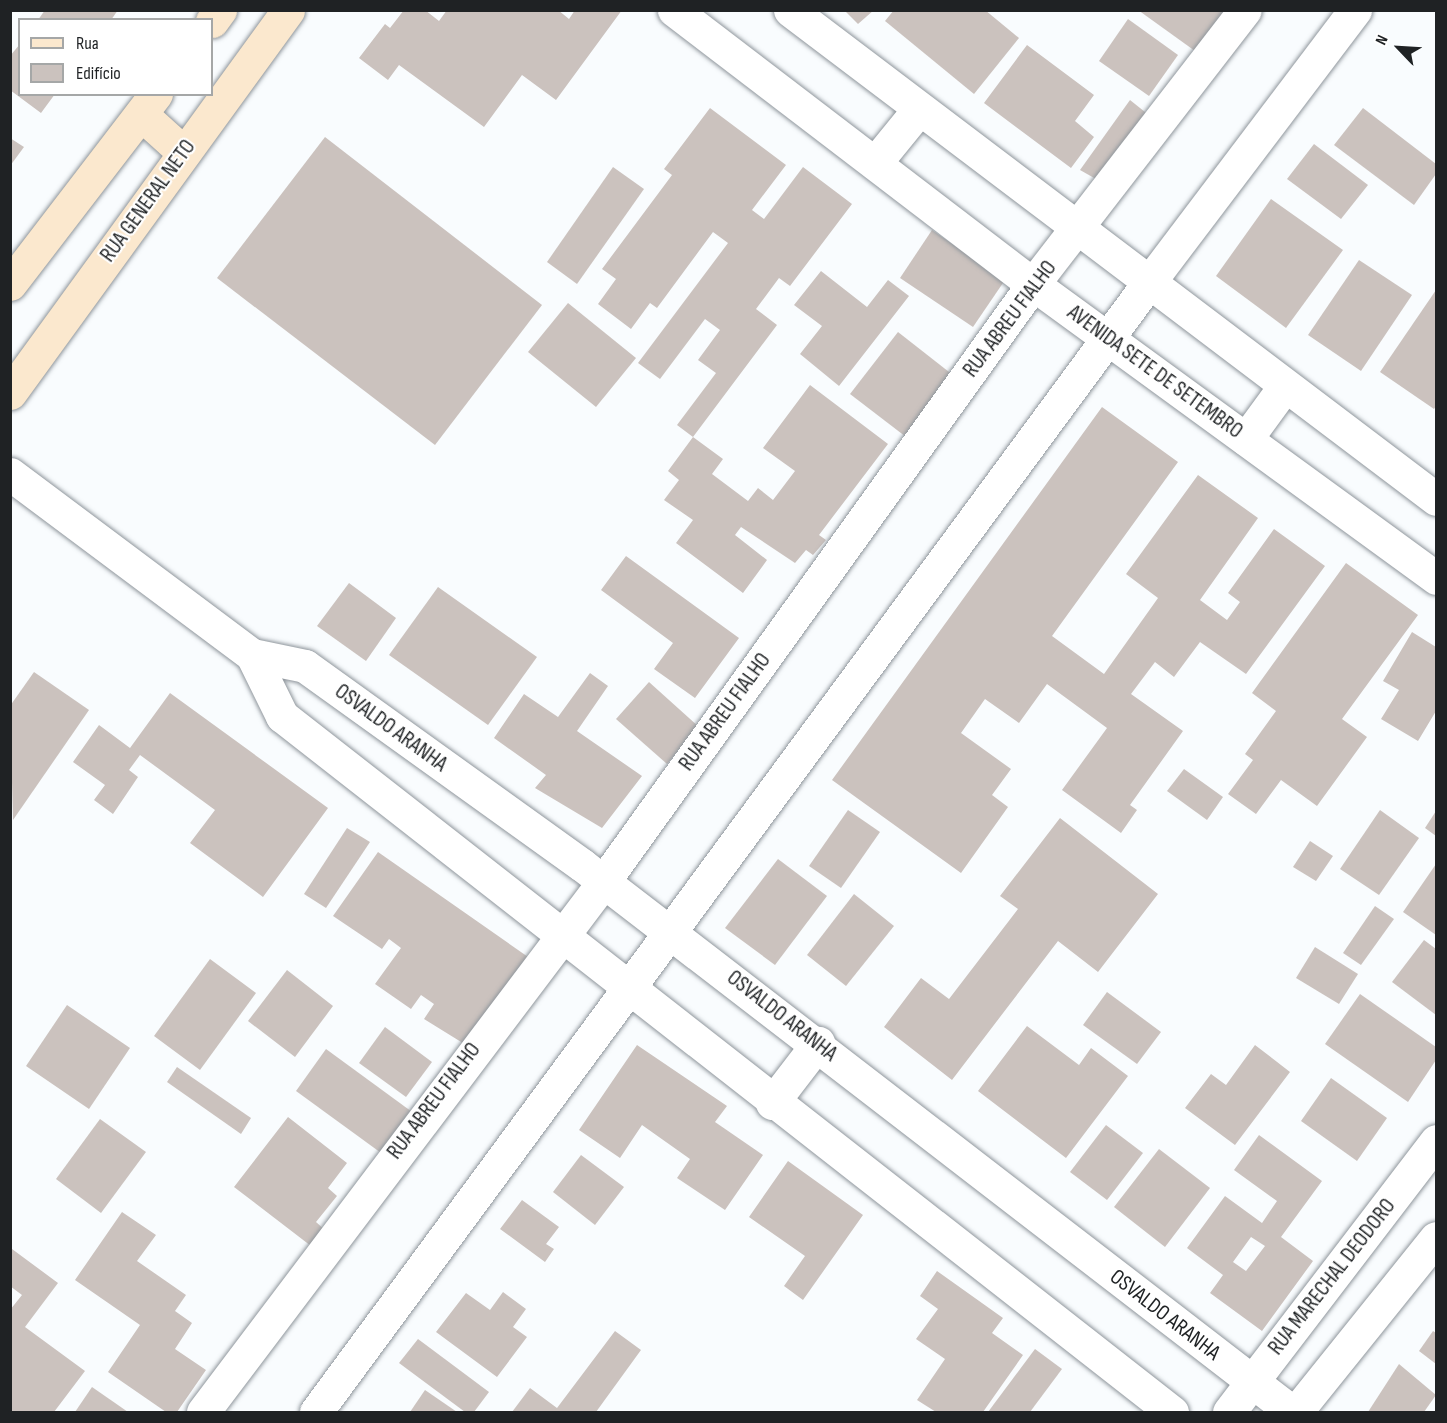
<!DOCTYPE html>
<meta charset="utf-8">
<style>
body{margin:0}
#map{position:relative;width:1447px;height:1423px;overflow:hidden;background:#f9fcfe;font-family:"Sofia Sans Condensed",sans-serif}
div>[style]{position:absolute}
.building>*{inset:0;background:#cbc2be}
.roads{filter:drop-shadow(0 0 2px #8f969c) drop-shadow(0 0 2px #8f969c)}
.street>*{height:33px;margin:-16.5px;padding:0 16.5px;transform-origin:16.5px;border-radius:16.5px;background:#fff}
.secondary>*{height:33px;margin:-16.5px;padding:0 16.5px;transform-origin:16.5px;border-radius:16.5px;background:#fbe8ce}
span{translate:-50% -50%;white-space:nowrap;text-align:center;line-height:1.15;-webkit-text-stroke:4.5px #fff;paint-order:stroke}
.street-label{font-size:22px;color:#1f2224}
.frame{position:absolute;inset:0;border:12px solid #1f2224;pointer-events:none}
.legend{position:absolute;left:18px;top:18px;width:195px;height:78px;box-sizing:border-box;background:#fff;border:2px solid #a5a7a7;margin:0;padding:8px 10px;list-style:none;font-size:18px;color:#1f2224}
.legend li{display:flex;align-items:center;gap:12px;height:30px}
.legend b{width:30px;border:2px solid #a5a7a7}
.north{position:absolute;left:1369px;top:18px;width:60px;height:60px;-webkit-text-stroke:4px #fff;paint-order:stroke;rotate:295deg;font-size:16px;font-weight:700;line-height:24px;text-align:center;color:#1f2224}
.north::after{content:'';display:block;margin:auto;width:21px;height:27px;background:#1f2224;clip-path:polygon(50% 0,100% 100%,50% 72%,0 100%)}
</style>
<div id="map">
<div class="building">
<div style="clip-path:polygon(45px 10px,118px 10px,111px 20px,38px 20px)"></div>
<div style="clip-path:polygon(404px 10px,425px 10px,439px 21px,447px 10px,558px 10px,569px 19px,575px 10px,622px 10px,556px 100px,522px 75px,484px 127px,399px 65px,388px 80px,359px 58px,385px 24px,390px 28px)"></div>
<div style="clip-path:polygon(844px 10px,874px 10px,858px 24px)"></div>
<div style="clip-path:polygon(894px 10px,985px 10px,1019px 38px,974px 94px,885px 21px)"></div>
<div style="clip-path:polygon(1138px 10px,1225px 10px,1195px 51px)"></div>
<div style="clip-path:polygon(1128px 19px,1178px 55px,1149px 96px,1099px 61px)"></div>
<div style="clip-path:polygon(20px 44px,20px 94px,55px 94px,41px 113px,10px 90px,10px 56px)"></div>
<div style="clip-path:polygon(1027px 45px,1094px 95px,1075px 121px,1094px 137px,1071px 168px,984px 103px)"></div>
<div style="clip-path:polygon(1130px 100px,1150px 116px,1103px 183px,1080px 170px)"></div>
<div style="clip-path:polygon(710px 108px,786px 165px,752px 210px,764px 219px,803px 167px,852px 204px,790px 286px,779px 278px,756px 309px,777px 325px,693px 437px,677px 425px,716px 373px,698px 360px,720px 330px,705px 319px,660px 379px,638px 363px,728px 243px,713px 232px,657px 308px,650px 303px,631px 329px,598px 304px,616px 279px,602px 269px,672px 175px,664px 169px)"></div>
<div style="clip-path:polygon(1363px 108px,1436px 164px,1436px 174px,1414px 205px,1334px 145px)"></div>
<div style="clip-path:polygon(325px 137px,542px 305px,435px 445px,217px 278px)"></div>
<div style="clip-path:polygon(10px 138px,24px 147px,10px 166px)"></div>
<div style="clip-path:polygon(1314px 144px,1368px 185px,1341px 219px,1287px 179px)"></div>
<div style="clip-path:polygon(613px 167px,644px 189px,577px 284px,547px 262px)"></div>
<div style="clip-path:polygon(1271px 199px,1343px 250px,1286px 328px,1216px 276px)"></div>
<div style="clip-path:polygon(932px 230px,1005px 280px,973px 327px,900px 278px)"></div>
<div style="clip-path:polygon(1359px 260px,1412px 295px,1361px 371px,1308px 335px)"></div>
<div style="clip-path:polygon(821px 271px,867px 307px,888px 280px,909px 296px,839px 386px,800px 354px,822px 326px,794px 305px)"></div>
<div style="clip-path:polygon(1436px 290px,1436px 406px,1434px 409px,1380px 372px)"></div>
<div style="clip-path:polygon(568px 303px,636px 358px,596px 407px,528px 352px)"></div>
<div style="clip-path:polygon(898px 332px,958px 379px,910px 440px,850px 394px)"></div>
<div style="clip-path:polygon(810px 385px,888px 444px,819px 535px,826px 540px,813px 555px,806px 550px,795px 563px,741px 527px,735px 535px,767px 560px,743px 593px,676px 543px,693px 520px,664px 500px,679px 480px,668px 471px,693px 437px,723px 459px,712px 474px,748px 501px,758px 488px,773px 500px,795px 471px,763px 448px)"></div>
<div style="clip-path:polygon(1102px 407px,1178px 462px,1052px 636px,1104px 674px,1158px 598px,1126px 574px,1198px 475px,1258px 518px,1200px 600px,1227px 620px,1240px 602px,1228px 593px,1274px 529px,1325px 566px,1246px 674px,1200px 642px,1174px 677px,1155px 662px,1131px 694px,1183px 731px,1130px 805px,1137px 810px,1121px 833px,1062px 790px,1107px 728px,1047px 684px,1019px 723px,985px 699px,961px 733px,1011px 769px,992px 795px,1008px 807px,961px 873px,832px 780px)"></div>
<div style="clip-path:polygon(626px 556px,739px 638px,695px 698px,654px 669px,673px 643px,601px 590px)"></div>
<div style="clip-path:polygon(1346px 563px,1418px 615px,1342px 719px,1367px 737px,1317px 806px,1281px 780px,1256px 814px,1228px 794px,1253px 760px,1245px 754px,1276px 711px,1252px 693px)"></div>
<div style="clip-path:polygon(349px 583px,396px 618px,366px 661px,317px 626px)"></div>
<div style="clip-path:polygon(438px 587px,537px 657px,488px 725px,389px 655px)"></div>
<div style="clip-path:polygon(1412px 632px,1436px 647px,1436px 711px,1418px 741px,1381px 719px,1399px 690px,1383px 681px)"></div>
<div style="clip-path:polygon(34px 672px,89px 710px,13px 820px,10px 706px)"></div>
<div style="clip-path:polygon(590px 673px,608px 686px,577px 731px,642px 776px,602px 828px,535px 788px,546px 775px,494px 738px,524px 694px,558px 717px)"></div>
<div style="clip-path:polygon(649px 682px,699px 727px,667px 764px,616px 719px)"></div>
<div style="clip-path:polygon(170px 693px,328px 808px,263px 897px,190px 843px,215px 810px,140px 755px,129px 770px,138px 777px,113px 814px,94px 800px,105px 785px,73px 762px,99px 725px,130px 748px)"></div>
<div style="clip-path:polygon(1184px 769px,1223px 797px,1207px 820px,1167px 791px)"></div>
<div style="clip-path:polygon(848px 810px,880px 832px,841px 888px,809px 866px)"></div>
<div style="clip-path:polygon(1380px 810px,1419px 838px,1379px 895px,1340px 869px)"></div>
<div style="clip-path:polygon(1436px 811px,1436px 836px,1425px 828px)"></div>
<div style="clip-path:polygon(1060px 818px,1158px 894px,1098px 972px,1058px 941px,952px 1080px,884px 1027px,921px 978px,949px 999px,1018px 909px,1000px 896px)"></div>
<div style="clip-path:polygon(347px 828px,370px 842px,326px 908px,304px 894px)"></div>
<div style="clip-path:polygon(1310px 841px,1333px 856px,1316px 881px,1293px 867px)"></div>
<div style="clip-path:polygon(378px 852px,531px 959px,466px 1045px,424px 1019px,434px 1004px,421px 995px,411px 1009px,375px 984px,401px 948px,389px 939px,382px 949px,333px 916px)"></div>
<div style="clip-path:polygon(778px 859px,827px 896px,775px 965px,725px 928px)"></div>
<div style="clip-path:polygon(1436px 864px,1436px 935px,1403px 912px)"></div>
<div style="clip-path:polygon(854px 894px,894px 926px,846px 986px,807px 955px)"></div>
<div style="clip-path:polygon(1375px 906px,1394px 919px,1361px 965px,1343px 953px)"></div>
<div style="clip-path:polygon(1424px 940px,1436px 949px,1436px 1015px,1392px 982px)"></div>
<div style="clip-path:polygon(1315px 947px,1358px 974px,1339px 1004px,1296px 978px)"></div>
<div style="clip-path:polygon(210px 959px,256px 993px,200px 1070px,154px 1036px)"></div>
<div style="clip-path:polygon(287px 970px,333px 1006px,295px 1057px,248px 1021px)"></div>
<div style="clip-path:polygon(1107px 992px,1161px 1032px,1137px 1064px,1083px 1025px)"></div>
<div style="clip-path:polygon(1360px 994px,1436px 1047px,1436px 1060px,1408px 1102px,1325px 1044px)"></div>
<div style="clip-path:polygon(67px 1005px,130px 1048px,89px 1109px,26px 1066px)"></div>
<div style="clip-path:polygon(1027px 1026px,1079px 1065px,1091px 1048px,1128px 1076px,1066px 1158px,978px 1091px)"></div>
<div style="clip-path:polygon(385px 1027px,432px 1062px,406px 1097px,359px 1063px)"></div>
<div style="clip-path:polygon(637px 1045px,727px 1106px,715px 1122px,763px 1155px,725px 1210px,677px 1178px,690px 1159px,642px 1125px,620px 1158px,579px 1130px)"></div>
<div style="clip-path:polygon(1255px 1045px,1290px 1072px,1235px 1145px,1185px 1108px,1211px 1074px,1226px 1085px)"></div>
<div style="clip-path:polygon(326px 1049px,419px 1117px,388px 1158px,296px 1091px)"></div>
<div style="clip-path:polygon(177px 1067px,251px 1118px,241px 1134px,167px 1082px)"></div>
<div style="clip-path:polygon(1331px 1078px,1387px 1118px,1357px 1161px,1301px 1121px)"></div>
<div style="clip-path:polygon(288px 1117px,347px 1163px,328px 1188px,337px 1196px,316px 1222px,326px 1231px,311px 1246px,234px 1187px)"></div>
<div style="clip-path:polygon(100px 1119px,146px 1152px,101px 1213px,56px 1179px)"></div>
<div style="clip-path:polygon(1106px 1125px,1143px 1153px,1107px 1200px,1070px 1172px)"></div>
<div style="clip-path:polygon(evenodd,1259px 1135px,1322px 1181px,1281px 1237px,1313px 1261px,1262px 1331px,1210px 1293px,1223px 1275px,1187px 1248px,1225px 1196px,1262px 1223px,1277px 1201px,1234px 1170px,1259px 1135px,1251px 1237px,1265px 1246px,1246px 1271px,1233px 1262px,1251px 1237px)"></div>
<div style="clip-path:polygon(1159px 1149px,1210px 1188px,1165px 1247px,1114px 1207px)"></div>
<div style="clip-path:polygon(581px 1155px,624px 1187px,595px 1225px,553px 1192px)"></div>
<div style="clip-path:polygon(788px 1161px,863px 1215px,803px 1300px,784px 1286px,805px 1256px,749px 1217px)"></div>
<div style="clip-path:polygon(522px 1200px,559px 1227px,546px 1244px,554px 1249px,545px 1262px,500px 1229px)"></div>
<div style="clip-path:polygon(122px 1212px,156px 1235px,137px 1261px,186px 1295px,175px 1311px,192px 1323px,175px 1349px,206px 1370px,177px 1412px,166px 1412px,108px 1372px,140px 1325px,75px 1280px)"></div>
<div style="clip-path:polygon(12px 1249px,58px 1283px,25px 1327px,85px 1371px,54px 1412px,10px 1412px,10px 1310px,22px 1295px,10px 1286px)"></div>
<div style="clip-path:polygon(937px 1271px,1003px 1318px,992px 1333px,1023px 1355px,983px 1412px,936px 1412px,917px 1400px,945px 1359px,916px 1339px,938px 1309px,920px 1296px)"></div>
<div style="clip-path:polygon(503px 1292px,526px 1309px,513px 1327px,527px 1337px,497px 1377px,436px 1332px,466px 1293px,490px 1310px)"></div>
<div style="clip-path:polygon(615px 1331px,641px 1350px,596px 1412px,512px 1412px,530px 1388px,557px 1408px)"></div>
<div style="clip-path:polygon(1433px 1331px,1436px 1333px,1436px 1364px,1419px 1351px)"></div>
<div style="clip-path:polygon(418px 1339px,489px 1392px,474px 1412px,465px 1412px,399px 1363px)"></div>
<div style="clip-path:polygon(1035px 1349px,1062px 1369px,1030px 1412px,988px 1412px)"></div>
<div style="clip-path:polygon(1399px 1364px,1436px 1395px,1424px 1412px,1368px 1412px)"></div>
<div style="clip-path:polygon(92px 1387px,128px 1412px,75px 1412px)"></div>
<div style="clip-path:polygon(425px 1390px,457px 1412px,410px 1412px)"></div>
</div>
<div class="roads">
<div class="street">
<div style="left:674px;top:10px;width:452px;rotate:37.4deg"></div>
<div style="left:1033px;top:284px;width:499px;rotate:36.1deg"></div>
<div style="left:790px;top:10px;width:810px;rotate:37.12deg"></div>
<div style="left:875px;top:163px;width:70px;rotate:-50.8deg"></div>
<div style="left:1246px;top:439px;width:64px;rotate:-53.8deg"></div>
<div style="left:10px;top:474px;width:302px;rotate:36.8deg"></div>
<div style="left:252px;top:655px;width:54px;rotate:11.7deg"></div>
<div style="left:305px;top:666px;width:341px;rotate:35.7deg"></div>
<div style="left:582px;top:865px;width:896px;rotate:37.61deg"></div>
<div style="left:252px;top:655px;width:68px;rotate:63.8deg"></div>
<div style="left:282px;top:716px;width:1130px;rotate:38.03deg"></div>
<div style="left:772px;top:1103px;width:76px;rotate:-52.5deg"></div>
<div style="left:203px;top:1412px;width:665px;rotate:-52.94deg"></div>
<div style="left:604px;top:881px;width:735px;rotate:-54.3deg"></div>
<div style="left:1033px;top:284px;width:346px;rotate:-52.3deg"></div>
<div style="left:316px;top:1412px;width:1400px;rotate:-53.6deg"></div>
<div style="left:1147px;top:285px;width:345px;rotate:-52.9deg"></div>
<div style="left:1229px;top:1412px;width:341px;rotate:-52.6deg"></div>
<div style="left:1296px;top:1412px;width:223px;rotate:-51.2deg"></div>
</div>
<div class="secondary">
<div style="left:212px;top:21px;width:14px;rotate:-54deg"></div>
<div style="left:141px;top:114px;width:57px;rotate:42.1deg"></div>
<div style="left:10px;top:284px;width:240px;rotate:-52.5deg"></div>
<div style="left:10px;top:393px;width:473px;rotate:-54deg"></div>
</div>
</div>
<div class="street-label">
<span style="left:148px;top:201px;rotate:-54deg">RUA GENERAL NETO</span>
<span style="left:1010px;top:319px;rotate:-53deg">RUA ABREU FIALHO</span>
<span style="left:1155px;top:372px;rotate:36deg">AVENIDA SETE DE SETEMBRO</span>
<span style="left:725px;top:712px;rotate:-54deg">RUA ABREU FIALHO</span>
<span style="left:391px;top:728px;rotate:36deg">OSVALDO ARANHA</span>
<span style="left:782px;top:1016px;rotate:38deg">OSVALDO ARANHA</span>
<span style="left:434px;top:1101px;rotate:-53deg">RUA ABREU FIALHO</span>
<span style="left:1332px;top:1277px;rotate:-52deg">RUA MARECHAL DEODORO</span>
<span style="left:1165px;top:1315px;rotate:38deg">OSVALDO ARANHA</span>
</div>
<div class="frame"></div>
<ul class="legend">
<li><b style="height:8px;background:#fbe8ce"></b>Rua</li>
<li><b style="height:16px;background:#cbc2be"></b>Edifício</li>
</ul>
<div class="north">N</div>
</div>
